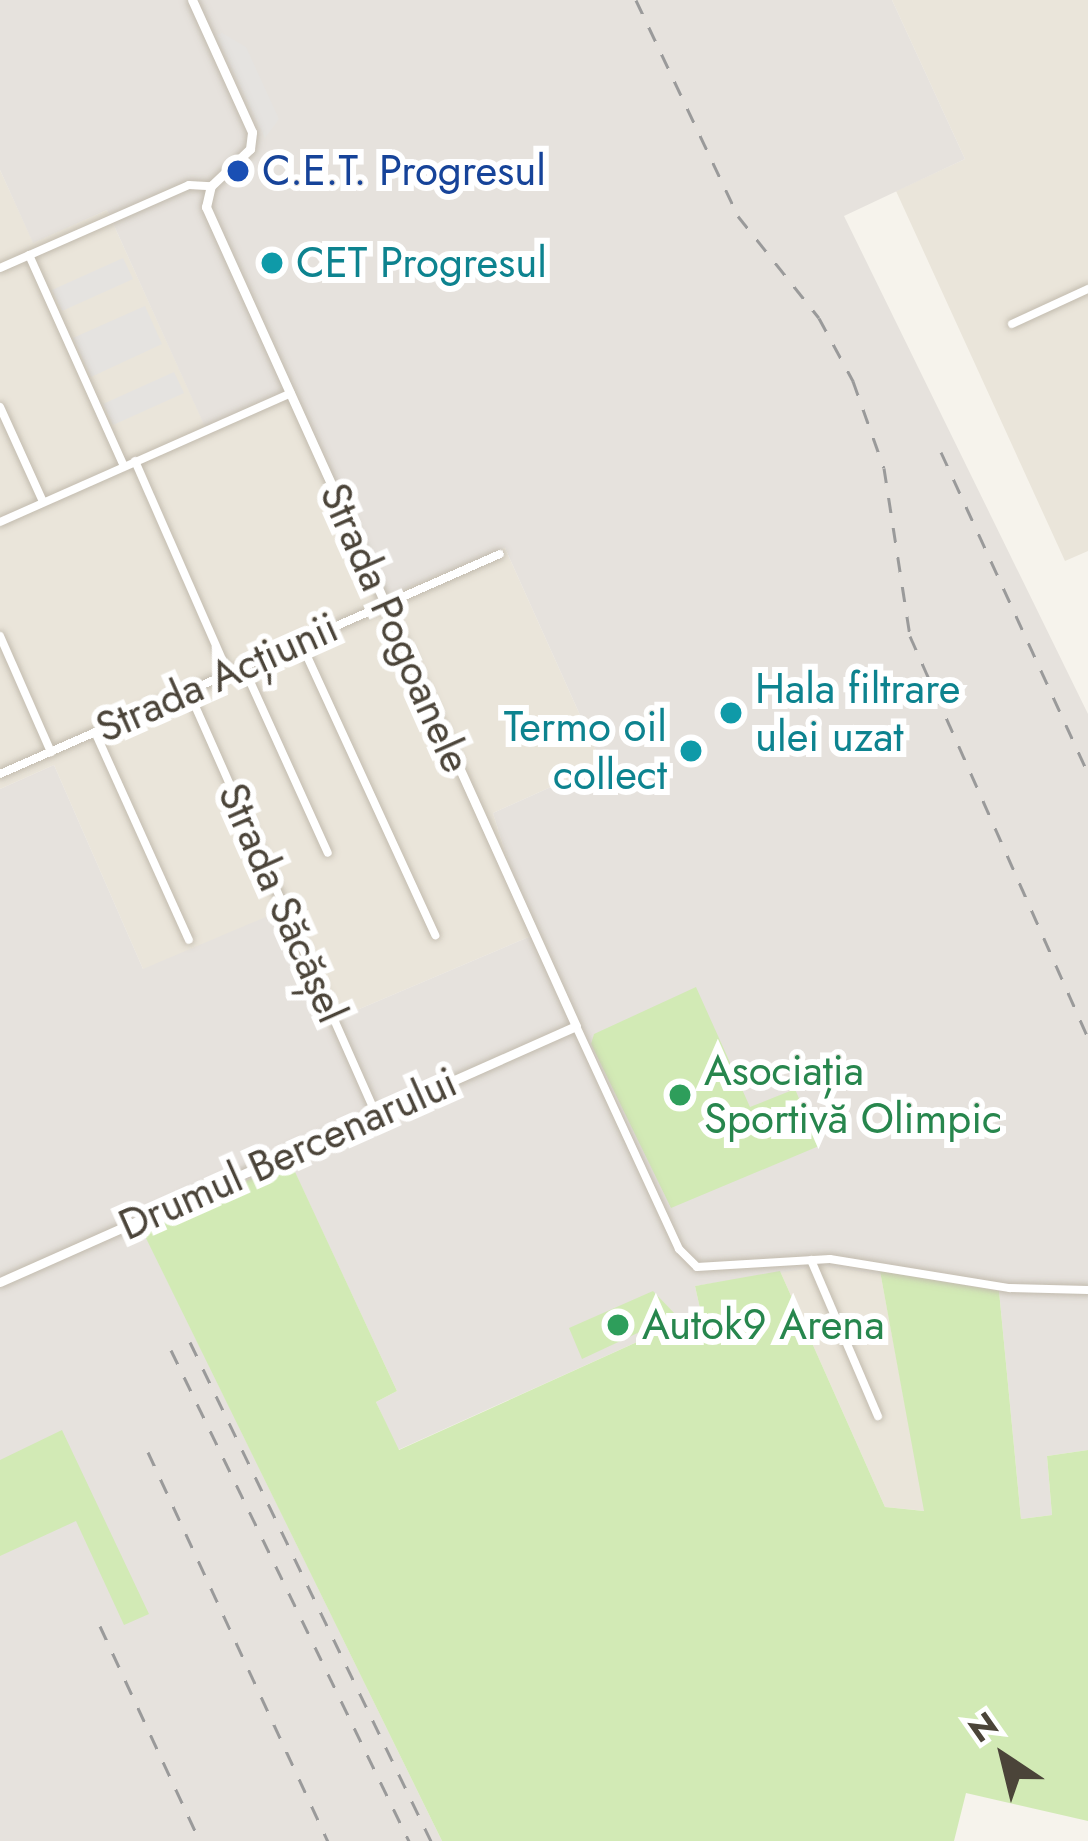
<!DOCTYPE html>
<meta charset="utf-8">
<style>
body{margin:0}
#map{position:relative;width:1088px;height:1841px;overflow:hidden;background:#f6f3ec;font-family:Jost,sans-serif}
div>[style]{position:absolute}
.residential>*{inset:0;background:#eae5da}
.industrial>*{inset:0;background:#e6e2dd}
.green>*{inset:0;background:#d2eab5}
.parking>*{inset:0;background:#e5e3e0}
.roads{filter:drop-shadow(0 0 3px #c2bbae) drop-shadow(0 0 3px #c2bbae)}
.minor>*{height:8px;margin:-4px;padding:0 4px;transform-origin:4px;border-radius:4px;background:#fff}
.tertiary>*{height:9px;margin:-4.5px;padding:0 4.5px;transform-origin:4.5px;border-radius:4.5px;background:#fff}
.rail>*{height:3px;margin-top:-1.5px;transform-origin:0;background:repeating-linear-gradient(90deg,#9a9a9a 0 15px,transparent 0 30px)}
.dots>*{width:33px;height:33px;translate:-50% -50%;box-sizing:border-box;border:6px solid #fff;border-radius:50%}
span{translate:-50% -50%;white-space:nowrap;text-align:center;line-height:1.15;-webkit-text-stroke:12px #fff;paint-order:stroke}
.transit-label{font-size:42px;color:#164399}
.left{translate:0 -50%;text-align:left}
.culture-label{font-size:42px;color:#0d838f}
.right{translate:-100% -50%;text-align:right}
.street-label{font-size:42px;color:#4b4439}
.leisure-label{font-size:42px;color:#27864d}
.north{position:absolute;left:944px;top:1697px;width:120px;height:120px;-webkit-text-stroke:9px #fff;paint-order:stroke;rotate:325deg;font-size:33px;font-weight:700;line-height:48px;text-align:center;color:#4b4439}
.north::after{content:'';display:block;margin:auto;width:42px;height:54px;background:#4b4439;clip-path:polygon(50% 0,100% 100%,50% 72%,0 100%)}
</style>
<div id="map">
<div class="residential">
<div style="clip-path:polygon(892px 0,1088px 0,1088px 551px,1065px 561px,896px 191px,965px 159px)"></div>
<div style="clip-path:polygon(0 170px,33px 242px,107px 210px,205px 426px,294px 388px,386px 597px,505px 548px,602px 764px,493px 813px,531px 936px,324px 1024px,143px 969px,54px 765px,0 789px)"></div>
<div style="clip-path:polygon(822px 1266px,880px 1271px,925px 1511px,885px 1507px,780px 1271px)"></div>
</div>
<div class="industrial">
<div style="clip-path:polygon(0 0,892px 0,965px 159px,844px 216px,1088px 714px,1088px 1450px,1047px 1456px,1052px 1515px,1021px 1519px,999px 1291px,822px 1266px,695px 1286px,701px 1313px,398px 1450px,376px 1402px,397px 1391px,290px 1162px,142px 1229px,442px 1841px,0 1841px,0 789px,54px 765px,143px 969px,275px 913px,324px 1024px,531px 936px,493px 813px,602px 764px,505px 548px,386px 597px,294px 389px,205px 427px,107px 210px,33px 243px,0 170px)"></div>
</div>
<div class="green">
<div style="clip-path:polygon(696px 987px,750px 1107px,795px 1089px,819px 1146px,671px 1208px,591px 1044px,594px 1034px)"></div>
<div style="clip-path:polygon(290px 1161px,397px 1391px,376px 1402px,399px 1450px,701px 1313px,695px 1286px,780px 1271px,885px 1507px,924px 1511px,880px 1271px,999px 1291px,1021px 1519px,1052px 1515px,1047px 1456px,1088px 1450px,1088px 1821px,966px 1793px,954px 1841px,442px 1841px,141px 1228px)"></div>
<div style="clip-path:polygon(653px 1291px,676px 1315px,582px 1359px,569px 1328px)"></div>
<div style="clip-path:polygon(62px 1430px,149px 1614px,124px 1625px,76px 1521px,0 1556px,0 1460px)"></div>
</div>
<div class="parking">
<div style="clip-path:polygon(222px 33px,246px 47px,279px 119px,265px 138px,216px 35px)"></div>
<div style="clip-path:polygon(123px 258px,133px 279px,62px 311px,52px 290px)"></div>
<div style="clip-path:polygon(145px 306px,162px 344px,91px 377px,73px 338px)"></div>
<div style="clip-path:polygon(174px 372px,184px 393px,113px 425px,103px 404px)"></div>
</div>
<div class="roads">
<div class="minor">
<div style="left:29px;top:255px;width:231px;rotate:65.8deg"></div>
<div style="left:0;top:268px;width:206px;rotate:-23.7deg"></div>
<div style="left:189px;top:185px;width:22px;rotate:3deg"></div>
<div style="left:1012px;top:324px;width:84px;rotate:-24.7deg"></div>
<div style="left:0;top:407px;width:104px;rotate:65.6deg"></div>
<div style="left:135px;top:461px;width:232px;rotate:66.3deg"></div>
<div style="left:0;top:522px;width:318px;rotate:-23.9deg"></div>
<div style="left:0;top:636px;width:127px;rotate:66.3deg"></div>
<div style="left:300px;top:641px;width:324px;rotate:65.3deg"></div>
<div style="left:243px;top:666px;width:205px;rotate:65.6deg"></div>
<div style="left:188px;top:690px;width:465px;rotate:66.1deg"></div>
<div style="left:95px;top:732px;width:228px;rotate:65.7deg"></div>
<div style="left:0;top:774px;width:546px;rotate:-23.75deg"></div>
<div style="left:576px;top:1026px;width:246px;rotate:65.2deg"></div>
<div style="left:679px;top:1249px;width:25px;rotate:45deg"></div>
<div style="left:697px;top:1267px;width:133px;rotate:-3.4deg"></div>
<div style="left:830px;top:1259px;width:182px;rotate:9.2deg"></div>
<div style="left:1010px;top:1288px;width:78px;rotate:1.5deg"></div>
<div style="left:811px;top:1260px;width:170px;rotate:66.8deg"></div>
</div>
<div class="tertiary">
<div style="left:0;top:1282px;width:630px;rotate:-23.96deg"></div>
<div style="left:576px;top:1026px;width:899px;rotate:-114.31deg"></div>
<div style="left:206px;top:207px;width:22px;rotate:-77deg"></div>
<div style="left:211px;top:186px;width:54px;rotate:-43.5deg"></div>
<div style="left:250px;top:149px;width:17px;rotate:-83deg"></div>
<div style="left:252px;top:132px;width:145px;rotate:-114.4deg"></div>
</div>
</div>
<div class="rail">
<div style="left:636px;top:0;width:239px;rotate:64.7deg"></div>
<div style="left:738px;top:216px;width:130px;rotate:51.5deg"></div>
<div style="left:819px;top:318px;width:72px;rotate:61.6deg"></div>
<div style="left:853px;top:381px;width:92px;rotate:70.4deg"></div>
<div style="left:884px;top:468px;width:170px;rotate:81.2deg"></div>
<div style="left:910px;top:636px;width:439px;rotate:66.1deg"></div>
<div style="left:941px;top:452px;width:353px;rotate:65.4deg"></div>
<div style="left:190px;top:1342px;width:554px;rotate:64.22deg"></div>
<div style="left:171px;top:1350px;width:546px;rotate:64.14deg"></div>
<div style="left:148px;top:1452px;width:429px;rotate:65.2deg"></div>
<div style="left:100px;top:1626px;width:237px;rotate:65.1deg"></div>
</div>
<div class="dots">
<div style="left:238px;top:171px;background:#1a4fb4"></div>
<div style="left:272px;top:263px;background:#0f9aa8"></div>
<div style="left:731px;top:713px;background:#0f9aa8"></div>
<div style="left:691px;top:751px;background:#0f9aa8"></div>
<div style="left:680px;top:1095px;background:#2e9e5b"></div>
<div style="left:618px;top:1325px;background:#2e9e5b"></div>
</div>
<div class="transit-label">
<span class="left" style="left:262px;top:171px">C.E.T. Progresul</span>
</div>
<div class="culture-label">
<span class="left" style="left:296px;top:263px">CET Progresul</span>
<span class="left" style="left:755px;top:713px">Hala filtrare<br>ulei uzat</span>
<span class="right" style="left:667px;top:751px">Termo oil<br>collect</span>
</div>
<div class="street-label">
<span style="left:395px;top:628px;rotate:66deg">Strada Pogoanele</span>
<span style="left:217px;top:678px;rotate:-24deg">Strada Acțiunii</span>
<span style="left:282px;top:903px;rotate:66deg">Strada Săcășel</span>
<span style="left:288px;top:1154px;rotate:-24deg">Drumul Bercenarului</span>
</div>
<div class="leisure-label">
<span class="left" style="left:704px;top:1095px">Asociația<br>Sportivă Olimpic</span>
<span class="left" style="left:642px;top:1325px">Autok9 Arena</span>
</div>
<div class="north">N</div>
</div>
